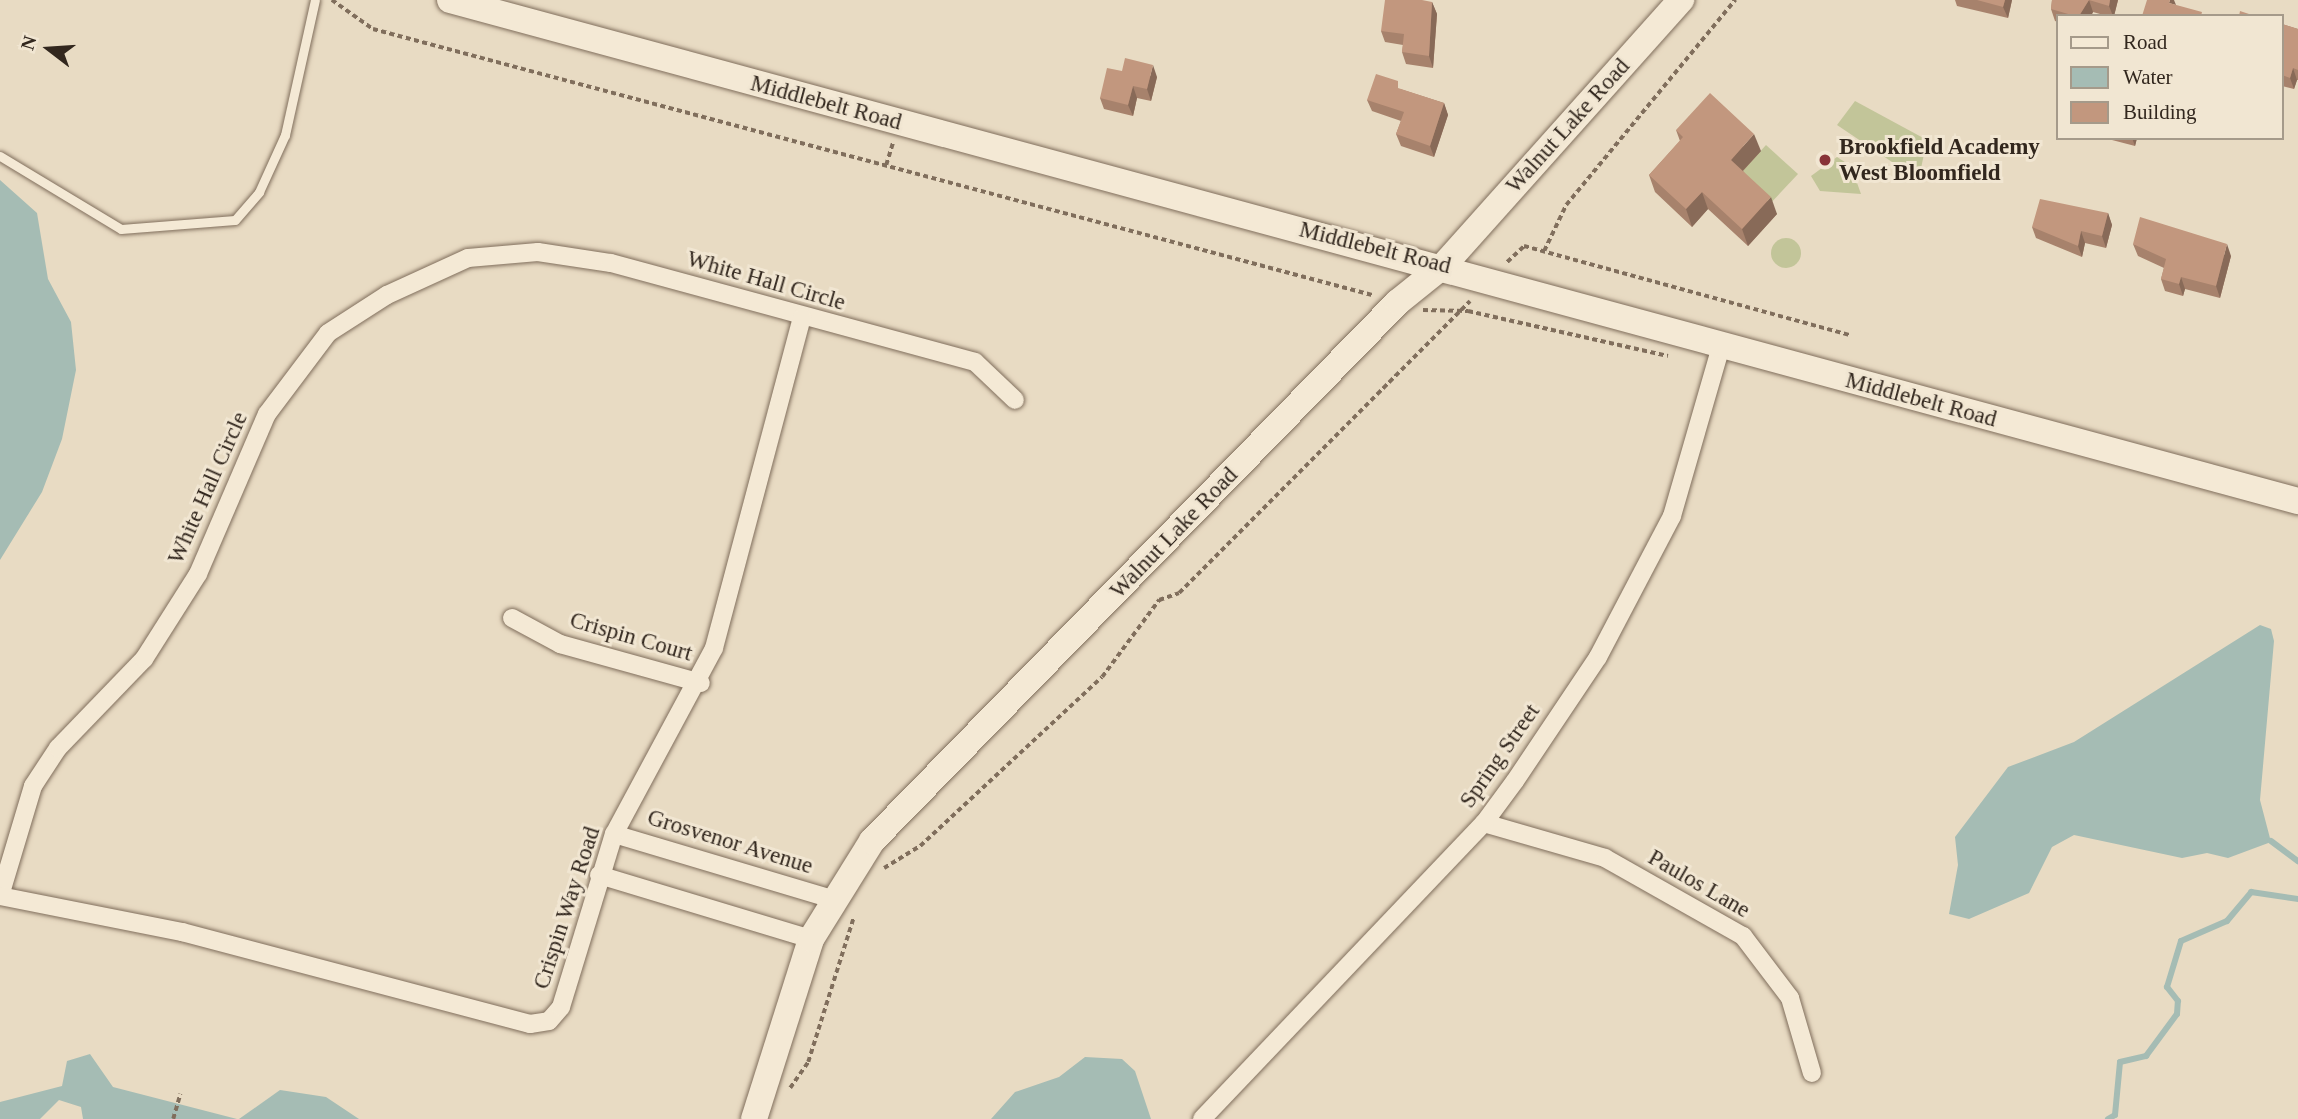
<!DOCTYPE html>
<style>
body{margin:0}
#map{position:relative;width:2298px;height:1119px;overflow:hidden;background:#e8dbc3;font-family:Georgia,serif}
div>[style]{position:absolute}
.green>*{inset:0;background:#c2c599}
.round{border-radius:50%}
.water>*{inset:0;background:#a5bcb4}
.stream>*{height:6px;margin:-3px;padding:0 3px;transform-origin:3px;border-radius:3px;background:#a5bcb4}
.path>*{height:3.5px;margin-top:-1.75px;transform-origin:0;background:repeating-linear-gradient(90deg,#806e5c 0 5px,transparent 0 8.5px)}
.roads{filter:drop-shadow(0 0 2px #806e5c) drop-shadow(0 0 2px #806e5c)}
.lane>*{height:9px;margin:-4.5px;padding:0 4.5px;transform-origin:4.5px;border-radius:4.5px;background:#f4e9d5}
.street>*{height:18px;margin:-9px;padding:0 9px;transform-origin:9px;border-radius:9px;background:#f4e9d5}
.secondary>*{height:26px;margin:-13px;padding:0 13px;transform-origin:13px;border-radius:13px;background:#f4e9d5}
.wall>*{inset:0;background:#a7826c}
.shaded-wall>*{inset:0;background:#886a58}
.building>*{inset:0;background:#c2977e}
.dots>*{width:19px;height:19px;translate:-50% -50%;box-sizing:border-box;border:4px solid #f1e6d2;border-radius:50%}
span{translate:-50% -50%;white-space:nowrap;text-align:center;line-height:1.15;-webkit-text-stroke:6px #f1e6d2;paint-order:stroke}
.street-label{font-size:23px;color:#32271e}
.poi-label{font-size:23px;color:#32271e;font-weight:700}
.left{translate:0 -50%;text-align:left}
.legend{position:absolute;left:2056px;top:14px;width:228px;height:126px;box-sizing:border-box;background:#f1e6d2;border:2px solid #a59a8a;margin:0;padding:9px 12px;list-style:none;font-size:21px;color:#32271e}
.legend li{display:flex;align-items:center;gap:14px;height:35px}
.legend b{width:35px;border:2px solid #a59a8a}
.north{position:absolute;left:14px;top:14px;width:70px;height:70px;-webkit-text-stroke:5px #f1e6d2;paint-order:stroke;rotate:287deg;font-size:19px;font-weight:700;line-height:28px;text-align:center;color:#32271e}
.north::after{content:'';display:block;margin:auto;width:24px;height:32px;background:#32271e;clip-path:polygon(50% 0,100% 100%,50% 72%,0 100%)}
</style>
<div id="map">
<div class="green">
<div style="clip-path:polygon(1855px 101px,1927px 140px,1920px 173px,1898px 166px,1837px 125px)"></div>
<div style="clip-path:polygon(1766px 145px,1798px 174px,1768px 206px,1737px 177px)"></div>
<div style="clip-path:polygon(1837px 157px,1851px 166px,1861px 194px,1820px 191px,1811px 176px)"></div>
<div class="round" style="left:1771px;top:238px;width:30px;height:30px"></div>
</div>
<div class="water">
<div style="clip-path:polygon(0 180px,37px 213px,48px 279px,71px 322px,76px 370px,62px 439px,42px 492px,0 560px)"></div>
<div style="clip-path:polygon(2260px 625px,2271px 629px,2274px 641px,2260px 800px,2271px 842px,2228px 858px,2207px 853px,2182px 858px,2074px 835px,2052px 847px,2029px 893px,1969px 919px,1949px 914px,1958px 865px,1955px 837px,2008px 767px,2074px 742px)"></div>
<div style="clip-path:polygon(90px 1054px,113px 1087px,237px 1119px,83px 1119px,81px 1107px,59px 1100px,40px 1119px,0 1119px,0 1102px,62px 1086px,67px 1061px)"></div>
<div style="clip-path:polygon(1085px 1057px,1122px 1059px,1135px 1071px,1151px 1119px,991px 1119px,1015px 1092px,1059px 1077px)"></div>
<div style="clip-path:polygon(280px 1090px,326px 1097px,359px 1119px,239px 1119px)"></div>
</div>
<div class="stream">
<div style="left:2271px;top:841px;width:34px;rotate:37deg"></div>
<div style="left:2108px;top:1119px;width:8px;rotate:-30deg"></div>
<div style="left:2115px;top:1115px;width:53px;rotate:-84.6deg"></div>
<div style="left:2120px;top:1062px;width:27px;rotate:-13deg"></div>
<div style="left:2146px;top:1056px;width:52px;rotate:-53.6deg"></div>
<div style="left:2177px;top:1014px;width:13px;rotate:-86deg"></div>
<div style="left:2178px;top:1001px;width:18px;rotate:-128deg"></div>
<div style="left:2167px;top:987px;width:48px;rotate:-73.1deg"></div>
<div style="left:2181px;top:941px;width:50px;rotate:-23.5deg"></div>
<div style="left:2227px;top:921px;width:38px;rotate:-50deg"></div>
<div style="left:2251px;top:892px;width:48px;rotate:8.5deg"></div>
</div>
<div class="path">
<div style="left:332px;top:0;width:50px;rotate:35.3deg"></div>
<div style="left:373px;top:29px;width:1034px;rotate:14.91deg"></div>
<div style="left:886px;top:165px;width:24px;rotate:-73deg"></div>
<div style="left:1544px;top:251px;width:51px;rotate:-64.4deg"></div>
<div style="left:1566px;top:205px;width:266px;rotate:-50.5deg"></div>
<div style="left:1507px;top:262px;width:23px;rotate:-43deg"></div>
<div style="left:1524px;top:246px;width:338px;rotate:15.3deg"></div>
<div style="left:1423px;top:310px;width:45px;rotate:1.3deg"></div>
<div style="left:1468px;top:311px;width:205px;rotate:12.7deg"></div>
<div style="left:884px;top:868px;width:42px;rotate:-31.4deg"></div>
<div style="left:920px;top:846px;width:248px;rotate:-42.9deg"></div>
<div style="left:1102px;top:677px;width:96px;rotate:-53.5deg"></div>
<div style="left:1159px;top:600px;width:21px;rotate:-19deg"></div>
<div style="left:1179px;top:593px;width:412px;rotate:-45.1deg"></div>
<div style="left:790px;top:1088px;width:32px;rotate:-55deg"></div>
<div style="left:808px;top:1062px;width:150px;rotate:-72.5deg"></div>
<div style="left:173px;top:1119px;width:26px;rotate:-74deg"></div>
</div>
<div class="roads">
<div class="lane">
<div style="left:0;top:156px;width:141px;rotate:31.1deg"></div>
<div style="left:121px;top:229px;width:114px;rotate:-4.5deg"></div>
<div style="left:235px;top:220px;width:37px;rotate:-49deg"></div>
<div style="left:259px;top:192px;width:63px;rotate:-65.5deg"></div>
<div style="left:285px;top:135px;width:138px;rotate:-77.5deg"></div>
</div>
<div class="street">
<div style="left:512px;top:618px;width:55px;rotate:28.4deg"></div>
<div style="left:560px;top:644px;width:146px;rotate:15.5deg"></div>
<div style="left:1484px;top:823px;width:126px;rotate:16.1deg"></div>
<div style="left:1605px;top:858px;width:159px;rotate:29.5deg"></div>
<div style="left:1743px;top:936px;width:78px;rotate:52.8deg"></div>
<div style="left:1790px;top:998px;width:78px;rotate:73.7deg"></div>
<div style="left:614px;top:834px;width:227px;rotate:16.6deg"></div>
<div style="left:599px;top:875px;width:221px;rotate:16.8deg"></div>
<div style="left:0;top:896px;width:115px;rotate:-73.3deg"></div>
<div style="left:33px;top:786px;width:45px;rotate:-56.7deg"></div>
<div style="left:58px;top:748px;width:124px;rotate:-46deg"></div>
<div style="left:144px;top:659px;width:101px;rotate:-57.6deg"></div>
<div style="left:198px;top:574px;width:174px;rotate:-66.7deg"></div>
<div style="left:267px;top:414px;width:101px;rotate:-53deg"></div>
<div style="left:328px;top:333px;width:70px;rotate:-32.8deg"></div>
<div style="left:387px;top:295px;width:89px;rotate:-24.6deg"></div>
<div style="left:468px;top:258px;width:70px;rotate:-4.9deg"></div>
<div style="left:538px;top:252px;width:74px;rotate:8.6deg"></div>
<div style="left:611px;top:263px;width:377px;rotate:15.2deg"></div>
<div style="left:975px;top:362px;width:55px;rotate:43.5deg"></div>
<div style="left:0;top:896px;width:186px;rotate:11.2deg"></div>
<div style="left:182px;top:932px;width:360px;rotate:14.8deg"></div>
<div style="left:530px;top:1024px;width:19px;rotate:-9deg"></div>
<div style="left:549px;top:1021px;width:18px;rotate:-49deg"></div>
<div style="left:561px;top:1007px;width:181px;rotate:-73deg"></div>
<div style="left:614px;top:834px;width:211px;rotate:-61.7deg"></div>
<div style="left:714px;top:648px;width:342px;rotate:-75.1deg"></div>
<div style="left:1202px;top:1119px;width:409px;rotate:-46.4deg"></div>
<div style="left:1484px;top:823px;width:52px;rotate:-53.6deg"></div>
<div style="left:1515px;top:781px;width:149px;rotate:-56.2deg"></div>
<div style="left:1598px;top:657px;width:159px;rotate:-62.3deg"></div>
<div style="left:1672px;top:516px;width:177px;rotate:-73.9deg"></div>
</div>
<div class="secondary">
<div style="left:450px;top:0;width:1915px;rotate:15.17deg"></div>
<div style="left:754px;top:1119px;width:189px;rotate:-72.4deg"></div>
<div style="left:811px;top:939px;width:115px;rotate:-58.1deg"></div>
<div style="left:872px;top:841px;width:753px;rotate:-45.7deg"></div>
<div style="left:1398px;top:302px;width:59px;rotate:-38.8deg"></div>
<div style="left:1444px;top:265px;width:356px;rotate:-48.2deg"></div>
</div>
</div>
<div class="wall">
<div style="clip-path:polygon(1955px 0,2012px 0,2008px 18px,1957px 6px)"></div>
<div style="clip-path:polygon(2052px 0,2118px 0,2114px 16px,2107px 16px,2093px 12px,2091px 16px,2058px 16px,2058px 22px,2055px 21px,2051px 9px)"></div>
<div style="clip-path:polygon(1428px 2px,1432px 2px,1437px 14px,1433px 68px,1406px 64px,1402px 52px,1403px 45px,1385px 42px,1381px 31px)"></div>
<div style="clip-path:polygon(2282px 24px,2298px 29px,2298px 80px,2297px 80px,2294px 89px,2282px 86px)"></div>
<div style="clip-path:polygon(1122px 71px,1157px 77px,1151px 101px,1137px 98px,1133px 116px,1104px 109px,1100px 98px)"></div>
<div style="clip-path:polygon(1400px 89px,1444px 103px,1448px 115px,1434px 157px,1401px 146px,1396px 134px,1401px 121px,1372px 111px,1367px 100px)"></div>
<div style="clip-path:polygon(1676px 130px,1761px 151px,1743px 171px,1777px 214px,1748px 246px,1708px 209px,1692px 227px,1655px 192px,1649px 175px,1680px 141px)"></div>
<div style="clip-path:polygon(2112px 138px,2137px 138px,2135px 146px,2112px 140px)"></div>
<div style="clip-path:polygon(2108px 213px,2112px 225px,2106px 248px,2085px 243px,2082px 257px,2036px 238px,2032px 227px)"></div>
<div style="clip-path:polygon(2133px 244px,2231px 256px,2220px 298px,2185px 289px,2183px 296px,2165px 291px,2161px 279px,2164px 268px,2138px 256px)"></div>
</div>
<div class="shaded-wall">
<div style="clip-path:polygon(2005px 0,2012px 0,2008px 18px,2003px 7px)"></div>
<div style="clip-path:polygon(2089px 0,2093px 12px,2091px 16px,2079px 16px)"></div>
<div style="clip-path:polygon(2110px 0,2118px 0,2114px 16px,2113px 16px,2109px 6px)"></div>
<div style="clip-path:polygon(2170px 0,2174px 0,2176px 5px,2169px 3px)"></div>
<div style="clip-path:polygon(1432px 2px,1437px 14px,1433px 68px,1429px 56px)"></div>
<div style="clip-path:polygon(1153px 65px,1157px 77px,1151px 101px,1147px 89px)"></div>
<div style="clip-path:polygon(2293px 68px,2297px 80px,2294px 89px,2290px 78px)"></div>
<div style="clip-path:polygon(1133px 86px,1137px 98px,1133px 116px,1128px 105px)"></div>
<div style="clip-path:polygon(1444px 103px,1448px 115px,1434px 157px,1430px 146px)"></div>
<div style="clip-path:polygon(1754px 134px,1761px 151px,1737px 177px,1731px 160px)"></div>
<div style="clip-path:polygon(2132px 138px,2137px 138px,2135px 146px)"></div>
<div style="clip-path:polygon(1702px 192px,1708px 209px,1692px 227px,1686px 209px)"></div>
<div style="clip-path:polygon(1771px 197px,1777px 214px,1748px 246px,1742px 229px)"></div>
<div style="clip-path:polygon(2108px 213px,2112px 225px,2106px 248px,2102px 236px)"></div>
<div style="clip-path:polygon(2081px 231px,2085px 243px,2082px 257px,2078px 246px)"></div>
<div style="clip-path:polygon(2227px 244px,2231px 256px,2220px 298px,2216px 286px)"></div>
<div style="clip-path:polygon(2181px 277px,2185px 289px,2183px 296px,2179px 284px)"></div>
</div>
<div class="building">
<div style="clip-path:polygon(1385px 0,1422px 0,1432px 2px,1429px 56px,1402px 52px,1404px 34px,1381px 31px)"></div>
<div style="clip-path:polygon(1977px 0,2005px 0,2003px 7px)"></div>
<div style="clip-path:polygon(2052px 0,2089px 0,2079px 16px,2075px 16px,2051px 9px)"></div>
<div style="clip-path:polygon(2089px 0,2110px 0,2109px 6px)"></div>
<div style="clip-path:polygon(2147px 0,2170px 0,2169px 3px,2202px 12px,2201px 16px,2142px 16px)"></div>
<div style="clip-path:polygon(2240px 11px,2255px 16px,2239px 16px)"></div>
<div style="clip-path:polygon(2282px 24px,2298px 29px,2298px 70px,2293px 68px,2290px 78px,2282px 75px)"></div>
<div style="clip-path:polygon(1125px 58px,1153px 65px,1147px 89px,1133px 86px,1128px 105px,1100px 98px,1107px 68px,1122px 71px)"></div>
<div style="clip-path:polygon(1376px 74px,1398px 81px,1398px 88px,1444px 103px,1430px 146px,1396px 134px,1404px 112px,1367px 100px)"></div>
<div style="clip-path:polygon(1710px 93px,1754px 134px,1731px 160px,1771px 197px,1742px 229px,1702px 192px,1686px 209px,1649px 175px,1683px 137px,1676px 130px)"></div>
<div style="clip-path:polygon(2040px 199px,2108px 213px,2102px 236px,2081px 231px,2078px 246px,2032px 227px)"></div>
<div style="clip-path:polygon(2140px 217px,2227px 244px,2216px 286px,2181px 277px,2179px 284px,2161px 279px,2166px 259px,2133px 244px)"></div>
</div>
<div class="dots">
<div style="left:1825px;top:160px;background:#883338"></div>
</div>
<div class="street-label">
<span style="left:826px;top:103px;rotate:15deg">Middlebelt Road</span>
<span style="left:1568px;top:126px;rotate:-48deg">Walnut Lake Road</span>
<span style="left:1375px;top:248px;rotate:14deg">Middlebelt Road</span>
<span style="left:766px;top:281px;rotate:16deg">White Hall Circle</span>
<span style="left:1921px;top:400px;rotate:15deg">Middlebelt Road</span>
<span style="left:208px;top:488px;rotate:-66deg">White Hall Circle</span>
<span style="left:1174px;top:533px;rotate:-46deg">Walnut Lake Road</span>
<span style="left:631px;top:637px;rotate:16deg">Crispin Court</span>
<span style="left:1500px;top:756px;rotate:-55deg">Spring Street</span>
<span style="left:730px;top:842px;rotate:17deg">Grosvenor Avenue</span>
<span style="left:1699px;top:884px;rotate:30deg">Paulos Lane</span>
<span style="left:567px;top:908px;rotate:-72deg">Crispin Way Road</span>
</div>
<div class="poi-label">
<span class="left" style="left:1839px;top:160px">Brookfield Academy<br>West Bloomfield</span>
</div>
<ul class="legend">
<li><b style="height:9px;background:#f4e9d5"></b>Road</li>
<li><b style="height:19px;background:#a5bcb4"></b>Water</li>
<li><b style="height:19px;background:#c2977e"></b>Building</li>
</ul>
<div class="north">N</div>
</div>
